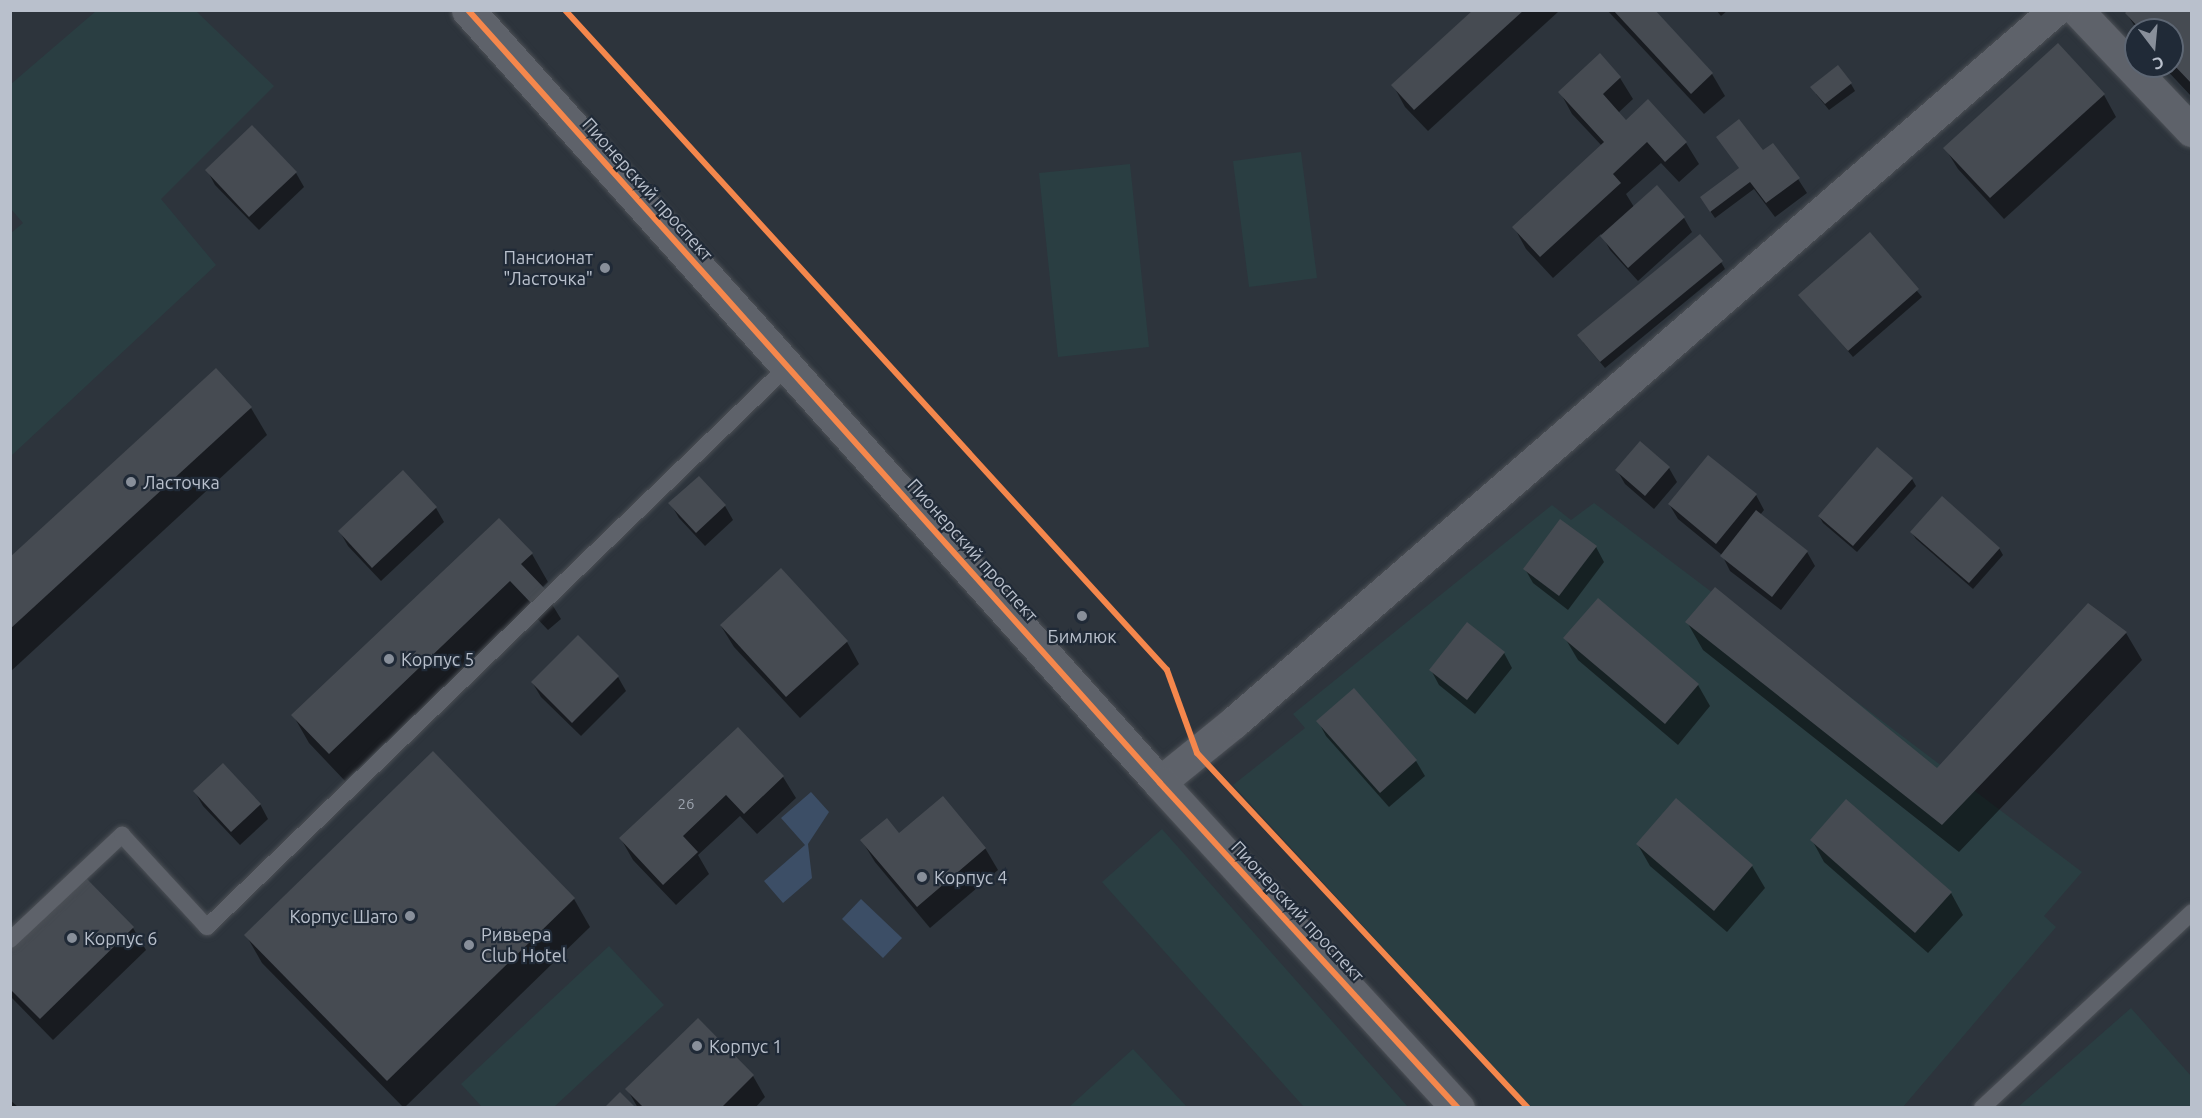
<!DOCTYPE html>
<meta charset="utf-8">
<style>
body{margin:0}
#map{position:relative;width:2202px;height:1118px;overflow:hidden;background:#2d343c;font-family:Ubuntu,sans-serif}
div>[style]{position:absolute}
.green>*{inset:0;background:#2a3e42}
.water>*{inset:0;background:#3c4e66}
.shadow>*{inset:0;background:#0007}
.building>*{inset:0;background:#464b52}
.roads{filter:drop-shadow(0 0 2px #4c5056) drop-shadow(0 0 2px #4c5056)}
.service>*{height:16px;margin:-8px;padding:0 8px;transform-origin:8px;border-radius:8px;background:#5e626a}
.minor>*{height:32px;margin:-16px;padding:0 16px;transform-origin:16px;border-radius:16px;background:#5e626a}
.tertiary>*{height:33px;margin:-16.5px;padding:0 16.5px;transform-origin:16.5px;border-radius:16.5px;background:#5e626a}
.cycleway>*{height:6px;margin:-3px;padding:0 3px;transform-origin:3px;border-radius:3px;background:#f5874c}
.dots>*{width:16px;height:16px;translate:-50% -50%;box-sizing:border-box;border:3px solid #202a37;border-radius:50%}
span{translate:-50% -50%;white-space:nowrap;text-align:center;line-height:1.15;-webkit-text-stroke:4.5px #202a37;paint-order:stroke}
.number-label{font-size:15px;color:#9ca3ae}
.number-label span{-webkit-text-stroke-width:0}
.street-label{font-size:18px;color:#b9c0cc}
.poi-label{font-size:18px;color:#b9c0cc}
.right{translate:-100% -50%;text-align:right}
.left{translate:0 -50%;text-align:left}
.frame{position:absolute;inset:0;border:12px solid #b9c0cc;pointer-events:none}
.north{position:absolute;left:2124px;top:18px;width:60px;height:60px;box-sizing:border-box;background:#202a37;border:2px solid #5d6673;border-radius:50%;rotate:164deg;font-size:16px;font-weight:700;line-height:24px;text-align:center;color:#b9c0cc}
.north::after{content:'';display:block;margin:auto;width:21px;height:27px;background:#888f9a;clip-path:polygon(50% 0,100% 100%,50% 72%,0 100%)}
</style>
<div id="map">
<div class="green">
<div style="clip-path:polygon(96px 11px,196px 11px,274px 86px,161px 199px,216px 265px,11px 456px,11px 233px,23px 223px,11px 209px,11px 84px)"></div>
<div style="clip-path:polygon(1301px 152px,1317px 278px,1249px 287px,1233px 161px)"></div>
<div style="clip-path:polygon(1130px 164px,1149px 347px,1058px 357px,1039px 173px)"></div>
<div style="clip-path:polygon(1594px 503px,2082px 872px,2044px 916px,2056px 927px,1903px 1107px,1530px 1107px,1233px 785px,1305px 728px,1293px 714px,1552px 505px,1571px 520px)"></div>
<div style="clip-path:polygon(1162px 829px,1408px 1107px,1304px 1107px,1102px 882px)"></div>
<div style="clip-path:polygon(609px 946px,664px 1005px,554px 1107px,482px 1107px,461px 1084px)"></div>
<div style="clip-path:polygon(2131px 1008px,2191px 1076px,2191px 1107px,2018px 1107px)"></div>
<div style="clip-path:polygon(1133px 1049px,1187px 1107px,1069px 1107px)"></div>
</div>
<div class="water">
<div style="clip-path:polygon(811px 792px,829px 812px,808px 844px,812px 878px,783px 903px,764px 881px,805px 845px,781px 818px)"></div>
<div style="clip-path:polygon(861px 899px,902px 938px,883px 958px,842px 919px)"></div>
</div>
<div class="shadow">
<div style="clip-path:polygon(1475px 10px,1558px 12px,1428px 131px,1405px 107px,1393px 85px)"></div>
<div style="clip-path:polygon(1607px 10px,1653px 10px,1712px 74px,1725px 96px,1704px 114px)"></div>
<div style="clip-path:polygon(1716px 10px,1728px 10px,1721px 16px)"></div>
<div style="clip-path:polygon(2192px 10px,2192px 97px,2163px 66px,2172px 66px,2172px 30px,2137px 30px,2127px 14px)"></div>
<div style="clip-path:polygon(1620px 78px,1633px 99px,1618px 113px,1626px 122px,1648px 101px,1686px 143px,1699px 164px,1679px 182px,1661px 163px,1626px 194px,1634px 207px,1684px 218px,1692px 232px,1638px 281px,1610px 250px,1601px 234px,1553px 278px,1526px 249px,1514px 227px,1602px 146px,1572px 114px,1560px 92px)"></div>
<div style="clip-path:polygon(1851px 84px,1855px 91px,1829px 110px,1816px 94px)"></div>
<div style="clip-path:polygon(2104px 95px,2116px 117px,2004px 219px,1958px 169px,1945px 148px)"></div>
<div style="clip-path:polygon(1762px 153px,1798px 179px,1807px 193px,1775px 217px,1754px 189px,1715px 218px,1706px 205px)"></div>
<div style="clip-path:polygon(207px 170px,296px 173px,304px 187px,259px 230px,215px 185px)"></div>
<div style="clip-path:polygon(1869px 234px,1922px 297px,1853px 357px,1800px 295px)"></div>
<div style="clip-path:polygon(1721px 262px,1725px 269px,1605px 368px,1583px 342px)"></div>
<div style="clip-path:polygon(251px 408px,267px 435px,10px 672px,10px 560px)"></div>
<div style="clip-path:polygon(1708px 457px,1756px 495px,1764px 510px,1760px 515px,1807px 552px,1815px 566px,1781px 610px,1730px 571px,1722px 555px,1678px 519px,1669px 504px)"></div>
<div style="clip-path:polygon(1669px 468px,1677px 482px,1654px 509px,1625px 484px,1617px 470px)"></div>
<div style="clip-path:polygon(1912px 479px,1916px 486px,1857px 552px,1823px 523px,1819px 516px)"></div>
<div style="clip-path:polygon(670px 503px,725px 506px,733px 520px,705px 546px,679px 518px)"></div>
<div style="clip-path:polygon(436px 508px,444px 522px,381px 581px,348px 546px,340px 532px)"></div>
<div style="clip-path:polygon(1912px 533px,1999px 548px,2003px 555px,1973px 589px,1916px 539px)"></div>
<div style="clip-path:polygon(1596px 547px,1604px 562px,1568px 610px,1533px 583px,1525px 569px)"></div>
<div style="clip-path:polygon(532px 554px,548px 582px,542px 588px,561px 619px,548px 630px,527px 608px,345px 781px,309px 743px,293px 715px)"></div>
<div style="clip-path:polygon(1687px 622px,1937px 770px,2126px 633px,2142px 660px,1959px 852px,1703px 650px)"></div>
<div style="clip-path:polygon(721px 626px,847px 642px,859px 664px,800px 718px,734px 647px)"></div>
<div style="clip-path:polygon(1565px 638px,1698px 685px,1710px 706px,1678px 745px,1578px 660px)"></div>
<div style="clip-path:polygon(1504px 653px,1512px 668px,1475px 714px,1439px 685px,1431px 670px)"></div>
<div style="clip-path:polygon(618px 677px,626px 691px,581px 736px,541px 697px,532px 682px)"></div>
<div style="clip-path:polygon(1353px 690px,1416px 761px,1425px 776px,1389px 807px,1326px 736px,1318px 721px)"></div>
<div style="clip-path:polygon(738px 729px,783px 777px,796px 798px,757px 834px,740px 816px,698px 855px,709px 874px,676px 905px,633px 860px,621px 839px)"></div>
<div style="clip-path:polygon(195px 792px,260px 804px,268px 819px,240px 845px,203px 806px)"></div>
<div style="clip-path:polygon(899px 836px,985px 848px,998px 870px,930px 928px,875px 862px,862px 841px)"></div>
<div style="clip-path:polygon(1812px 840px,1951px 893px,1963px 915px,1928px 953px,1824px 862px)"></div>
<div style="clip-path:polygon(1638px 845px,1752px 866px,1765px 888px,1727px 932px,1650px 866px)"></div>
<div style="clip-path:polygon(85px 879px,133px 928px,146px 950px,53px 1040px,10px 996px,10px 952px)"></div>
<div style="clip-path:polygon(574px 899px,590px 927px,404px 1108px,262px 963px,246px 935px)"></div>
<div style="clip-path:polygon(753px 1076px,765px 1097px,755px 1108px,638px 1108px,627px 1089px)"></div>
<div style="clip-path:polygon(10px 1100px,18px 1107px,18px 1108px,10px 1108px)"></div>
</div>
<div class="building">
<div style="clip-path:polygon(1473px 10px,1524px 10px,1414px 110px,1391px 85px)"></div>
<div style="clip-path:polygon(1613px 10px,1655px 10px,1713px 73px,1691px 94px)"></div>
<div style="clip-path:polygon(2128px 10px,2192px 10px,2192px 84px,2172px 63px,2172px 30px,2141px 30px,2125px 13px)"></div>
<div style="clip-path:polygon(2058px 43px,2105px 94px,1990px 198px,1943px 148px)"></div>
<div style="clip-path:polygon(1600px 53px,1621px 77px,1603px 94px,1626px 120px,1648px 99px,1687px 142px,1665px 162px,1647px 142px,1613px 174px,1621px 183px,1540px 257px,1512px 227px,1604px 142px,1558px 92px)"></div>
<div style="clip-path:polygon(1838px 65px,1852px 83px,1825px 104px,1810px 87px)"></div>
<div style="clip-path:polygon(1739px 119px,1763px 150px,1773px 143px,1800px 178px,1766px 203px,1750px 182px,1710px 212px,1700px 197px,1739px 168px,1716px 137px)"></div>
<div style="clip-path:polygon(252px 125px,297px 172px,249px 217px,205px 170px)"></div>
<div style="clip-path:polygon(1657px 185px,1685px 217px,1628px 268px,1600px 236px)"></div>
<div style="clip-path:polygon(1870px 232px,1919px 289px,1848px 351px,1798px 295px)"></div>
<div style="clip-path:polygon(1700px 234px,1723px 261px,1600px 362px,1577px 335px)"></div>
<div style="clip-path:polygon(216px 368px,252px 407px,10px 629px,10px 557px)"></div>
<div style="clip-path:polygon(1640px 441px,1670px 467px,1645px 496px,1615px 470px)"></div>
<div style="clip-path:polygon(1877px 447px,1913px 478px,1853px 546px,1818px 516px)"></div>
<div style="clip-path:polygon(1708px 455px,1757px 494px,1716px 544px,1668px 504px)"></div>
<div style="clip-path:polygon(403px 470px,437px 507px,372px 568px,338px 531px)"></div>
<div style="clip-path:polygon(699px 476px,726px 505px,696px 533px,668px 503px)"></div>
<div style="clip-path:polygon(1942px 496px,2000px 548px,1969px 583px,1910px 532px)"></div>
<div style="clip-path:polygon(1756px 510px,1808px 551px,1772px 597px,1720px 556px)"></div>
<div style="clip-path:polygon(499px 518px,533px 553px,521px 564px,546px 590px,531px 603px,510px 581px,329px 754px,291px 715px)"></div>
<div style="clip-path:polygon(1560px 519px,1597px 546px,1559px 596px,1523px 569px)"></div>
<div style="clip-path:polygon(781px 568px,848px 641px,786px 697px,720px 625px)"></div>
<div style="clip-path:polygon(1715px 587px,1937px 768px,2088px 603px,2127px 632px,1942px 825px,1685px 622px)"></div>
<div style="clip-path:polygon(1598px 598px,1699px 684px,1665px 724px,1563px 638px)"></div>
<div style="clip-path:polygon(1467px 622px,1505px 652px,1467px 700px,1429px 670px)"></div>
<div style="clip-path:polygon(578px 635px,619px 676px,572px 723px,531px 682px)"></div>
<div style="clip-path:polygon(1354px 688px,1417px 760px,1380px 793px,1316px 721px)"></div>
<div style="clip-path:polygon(738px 727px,784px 776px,744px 814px,726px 795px,683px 836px,698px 852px,663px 885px,619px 838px)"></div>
<div style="clip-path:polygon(433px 751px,575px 898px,387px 1081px,244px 935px)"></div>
<div style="clip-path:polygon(223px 763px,261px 804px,231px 832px,193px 791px)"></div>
<div style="clip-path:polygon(943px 796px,986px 848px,917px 907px,860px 840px,887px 818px,899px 833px)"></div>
<div style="clip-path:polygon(1676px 798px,1753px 865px,1714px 911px,1636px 844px)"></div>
<div style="clip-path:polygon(1846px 799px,1952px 892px,1915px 933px,1810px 840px)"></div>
<div style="clip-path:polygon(85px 877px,134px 927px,40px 1019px,10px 989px,10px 950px)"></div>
<div style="clip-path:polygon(698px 1018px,754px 1075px,721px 1108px,644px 1108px,625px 1089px)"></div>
<div style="clip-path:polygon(620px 1092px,636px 1108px,604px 1108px)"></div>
</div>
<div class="roads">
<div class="service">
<div style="left:10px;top:940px;width:154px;rotate:-43.2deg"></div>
<div style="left:122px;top:835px;width:125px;rotate:47.3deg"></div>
<div style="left:207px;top:927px;width:808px;rotate:-44deg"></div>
<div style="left:1982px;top:1108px;width:287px;rotate:-43deg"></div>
</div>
<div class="minor">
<div style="left:2077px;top:10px;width:167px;rotate:46.5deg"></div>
<div style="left:1160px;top:783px;width:95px;rotate:-39deg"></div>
<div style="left:1234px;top:723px;width:1088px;rotate:-40.94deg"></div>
</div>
<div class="tertiary">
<div style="left:468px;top:10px;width:1037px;rotate:48.16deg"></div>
<div style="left:1160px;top:783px;width:441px;rotate:47.5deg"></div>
</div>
</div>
<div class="cycleway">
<div style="left:468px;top:10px;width:1037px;rotate:48.16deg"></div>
<div style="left:1160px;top:783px;width:441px;rotate:47.5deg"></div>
<div style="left:565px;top:10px;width:893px;rotate:47.63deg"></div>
<div style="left:1167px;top:670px;width:88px;rotate:70.1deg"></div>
<div style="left:1197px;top:753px;width:485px;rotate:47deg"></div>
</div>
<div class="dots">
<div style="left:605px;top:268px;background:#888f9a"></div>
<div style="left:131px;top:482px;background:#888f9a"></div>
<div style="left:1082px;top:616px;background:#888f9a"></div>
<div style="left:389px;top:659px;background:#888f9a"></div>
<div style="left:922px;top:877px;background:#888f9a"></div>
<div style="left:410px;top:916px;background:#888f9a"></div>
<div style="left:72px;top:938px;background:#888f9a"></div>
<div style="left:469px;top:945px;background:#888f9a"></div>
<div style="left:697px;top:1046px;background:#888f9a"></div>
</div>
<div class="number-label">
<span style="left:686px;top:804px">26</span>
</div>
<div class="street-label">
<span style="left:648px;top:189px;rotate:48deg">Пионерский проспект</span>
<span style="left:973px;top:550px;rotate:48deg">Пионерский проспект</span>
<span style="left:1298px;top:911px;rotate:47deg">Пионерский проспект</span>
</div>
<div class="poi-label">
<span class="right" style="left:593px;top:268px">Пансионат<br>"Ласточка"</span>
<span class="left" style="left:143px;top:482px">Ласточка</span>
<span style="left:1082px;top:636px">Бимлюк</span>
<span class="left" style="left:401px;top:659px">Корпус 5</span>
<span class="left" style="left:934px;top:877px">Корпус 4</span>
<span class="right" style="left:398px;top:916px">Корпус Шато</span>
<span class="left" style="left:481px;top:945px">Ривьера<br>Club Hotel</span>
<span class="left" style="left:84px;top:938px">Корпус 6</span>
<span class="left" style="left:709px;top:1046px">Корпус 1</span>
</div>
<div class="frame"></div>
<div class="north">С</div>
</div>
